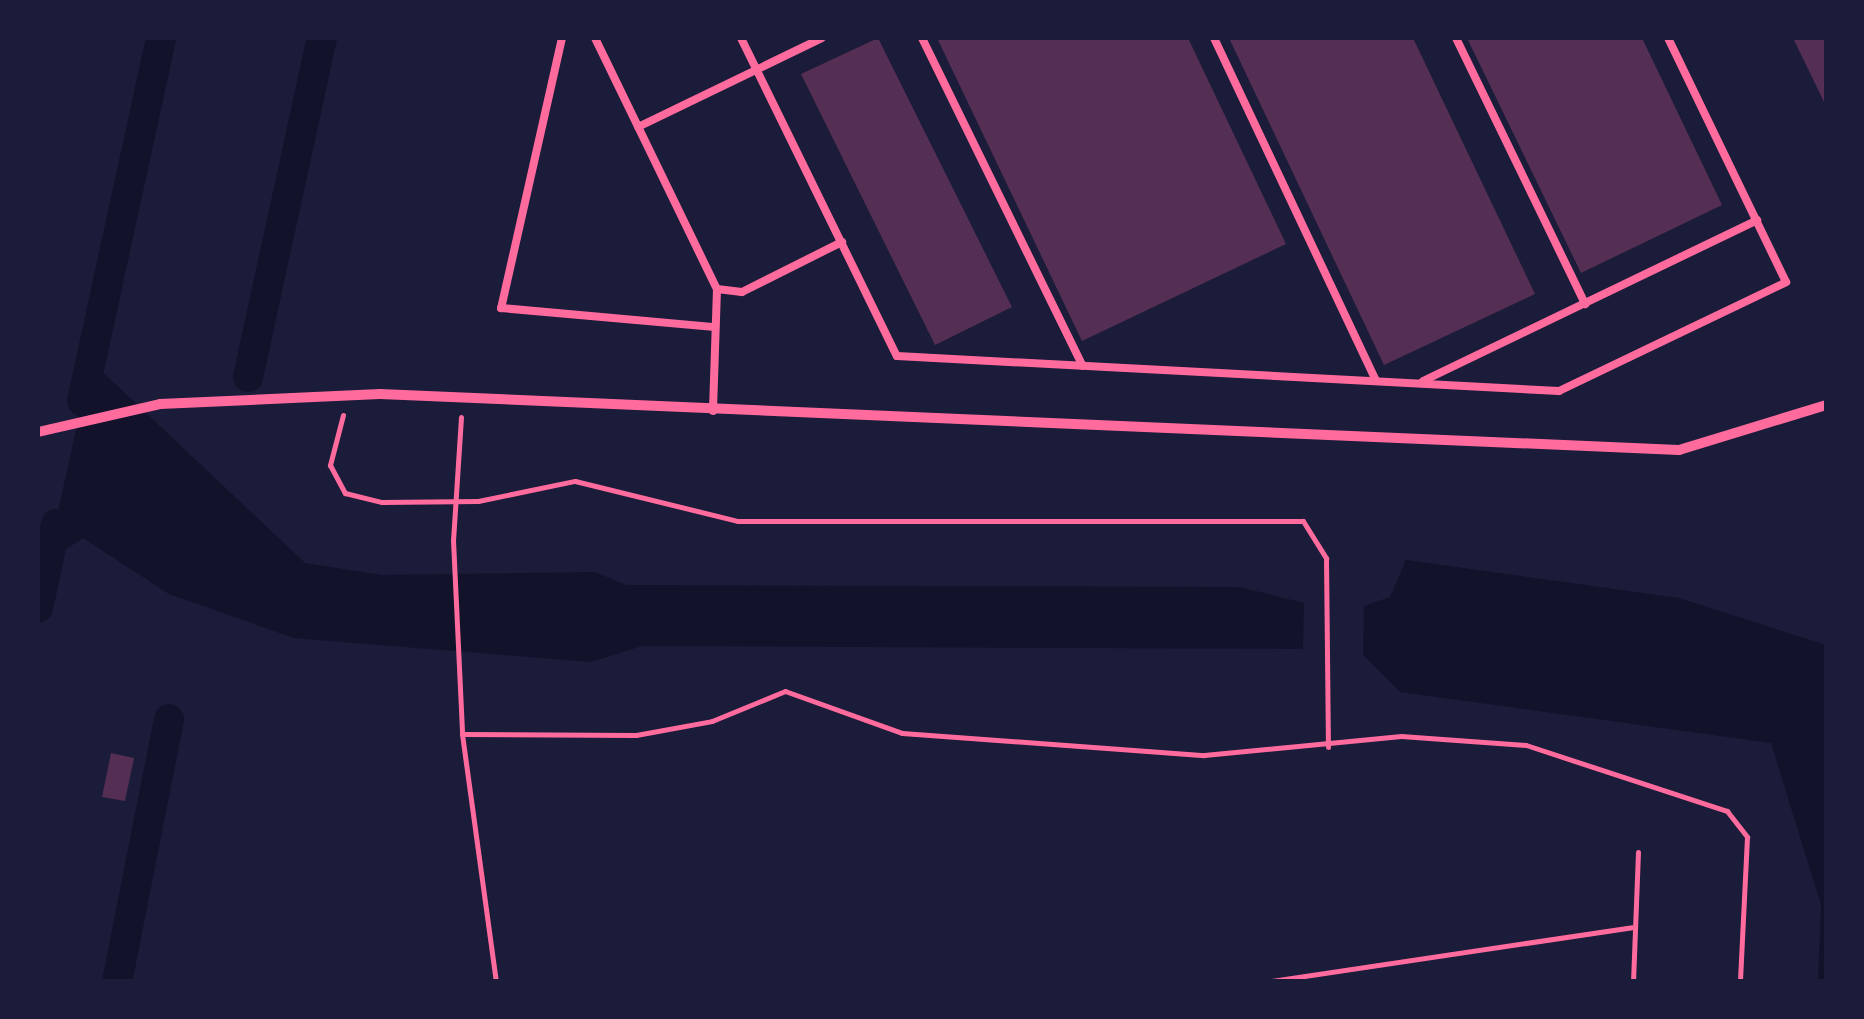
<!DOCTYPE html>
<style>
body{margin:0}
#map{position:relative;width:1864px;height:1019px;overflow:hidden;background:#1b1b3a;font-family:"PT Sans",sans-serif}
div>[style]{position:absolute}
.water>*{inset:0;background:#12122b}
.canal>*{height:30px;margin:-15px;padding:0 15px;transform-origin:15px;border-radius:15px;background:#12122b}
.building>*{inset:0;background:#542f53}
.path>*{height:5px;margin:-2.5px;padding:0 2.5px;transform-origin:2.5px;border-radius:2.5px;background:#ff6b9d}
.service>*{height:8px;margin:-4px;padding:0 4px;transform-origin:4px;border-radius:4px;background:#ff6b9d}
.minor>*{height:10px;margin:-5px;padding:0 5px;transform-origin:5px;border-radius:5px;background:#ff6b9d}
span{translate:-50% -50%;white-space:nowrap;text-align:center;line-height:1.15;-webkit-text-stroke:8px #1b1b3a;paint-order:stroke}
.frame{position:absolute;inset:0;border:40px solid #1b1b3a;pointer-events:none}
</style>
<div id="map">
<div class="water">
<div style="clip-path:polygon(91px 361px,305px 563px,381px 575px,595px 572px,626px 585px,1239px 587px,1304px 603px,1303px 649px,642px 646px,591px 662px,294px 638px,169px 594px,83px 538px,47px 562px)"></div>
<div style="clip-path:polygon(1406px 560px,1679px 598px,1826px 645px,1826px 981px,1818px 981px,1821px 905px,1771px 743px,1400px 692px,1363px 655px,1364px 606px,1390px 597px)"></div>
</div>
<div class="canal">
<div style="left:248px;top:377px;width:347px;rotate:-77.7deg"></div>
<div style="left:82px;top:401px;width:371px;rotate:-77.7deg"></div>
<div style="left:38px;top:608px;width:86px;rotate:-77.9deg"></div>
<div style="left:117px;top:982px;width:268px;rotate:-78.8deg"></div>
</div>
<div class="building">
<div style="clip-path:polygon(878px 38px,1012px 307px,935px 345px,801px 74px)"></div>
<div style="clip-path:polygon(937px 38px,1188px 38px,1286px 244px,1082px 341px)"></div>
<div style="clip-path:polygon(1229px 38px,1413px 38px,1535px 294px,1384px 365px)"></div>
<div style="clip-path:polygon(1467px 38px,1642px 38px,1722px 205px,1581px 273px)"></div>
<div style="clip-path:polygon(1793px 38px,1826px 38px,1826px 106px)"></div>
<div style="clip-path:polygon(111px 753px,134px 758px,125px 801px,102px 797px)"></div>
</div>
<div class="path">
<div style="left:343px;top:415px;width:52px;rotate:104.6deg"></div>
<div style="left:330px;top:465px;width:32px;rotate:62deg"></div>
<div style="left:345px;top:493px;width:38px;rotate:14deg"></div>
<div style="left:382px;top:502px;width:96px;rotate:-0.6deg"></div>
<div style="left:478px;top:501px;width:99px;rotate:-11.7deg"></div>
<div style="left:575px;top:481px;width:168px;rotate:13.8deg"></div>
<div style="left:738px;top:521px;width:565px"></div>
<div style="left:1303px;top:521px;width:44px;rotate:58.1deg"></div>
<div style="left:1326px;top:558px;width:189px;rotate:89.4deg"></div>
<div style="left:461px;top:417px;width:123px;rotate:93.7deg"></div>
<div style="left:453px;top:540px;width:194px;rotate:87.3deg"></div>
<div style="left:462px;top:734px;width:250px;rotate:82.2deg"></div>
<div style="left:462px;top:734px;width:174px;rotate:0.3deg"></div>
<div style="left:636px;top:735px;width:77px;rotate:-10.4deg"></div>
<div style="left:712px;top:721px;width:79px;rotate:-22.3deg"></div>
<div style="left:785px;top:691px;width:124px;rotate:19.7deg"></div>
<div style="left:902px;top:733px;width:303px;rotate:4.2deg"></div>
<div style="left:1204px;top:755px;width:198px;rotate:-5.5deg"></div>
<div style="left:1401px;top:736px;width:125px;rotate:4.1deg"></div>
<div style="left:1526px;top:745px;width:212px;rotate:18.2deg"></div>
<div style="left:1727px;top:811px;width:33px;rotate:52deg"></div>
<div style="left:1747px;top:837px;width:145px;rotate:92.8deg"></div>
<div style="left:1265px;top:982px;width:371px;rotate:-8.5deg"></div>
<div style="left:1633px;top:982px;width:130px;rotate:-87.8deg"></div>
</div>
<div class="service">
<div style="left:562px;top:38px;width:277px;rotate:102.7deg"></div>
<div style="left:501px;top:308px;width:215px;rotate:5.1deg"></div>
<div style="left:595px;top:38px;width:279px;rotate:64.1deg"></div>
<div style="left:717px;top:289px;width:122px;rotate:91.9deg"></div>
<div style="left:741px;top:38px;width:354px;rotate:63.9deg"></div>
<div style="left:897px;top:356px;width:663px;rotate:3.03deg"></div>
<div style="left:1559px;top:391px;width:252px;rotate:-25.6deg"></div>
<div style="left:1786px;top:282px;width:271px;rotate:-115.8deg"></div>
<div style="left:922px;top:38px;width:365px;rotate:63.9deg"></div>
<div style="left:1214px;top:38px;width:379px;rotate:64.7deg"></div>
<div style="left:1456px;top:38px;width:296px;rotate:64.1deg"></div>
<div style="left:638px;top:127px;width:204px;rotate:-25.8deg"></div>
<div style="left:717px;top:289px;width:25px;rotate:7deg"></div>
<div style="left:742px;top:292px;width:112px;rotate:-26.6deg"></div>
<div style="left:1423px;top:381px;width:371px;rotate:-25.7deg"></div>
</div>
<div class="minor">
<div style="left:38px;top:432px;width:125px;rotate:-12.9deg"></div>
<div style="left:160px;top:404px;width:220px;rotate:-2.6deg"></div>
<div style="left:380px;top:394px;width:1300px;rotate:2.47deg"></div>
<div style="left:1679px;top:450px;width:154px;rotate:-17deg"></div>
</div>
<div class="frame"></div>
</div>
